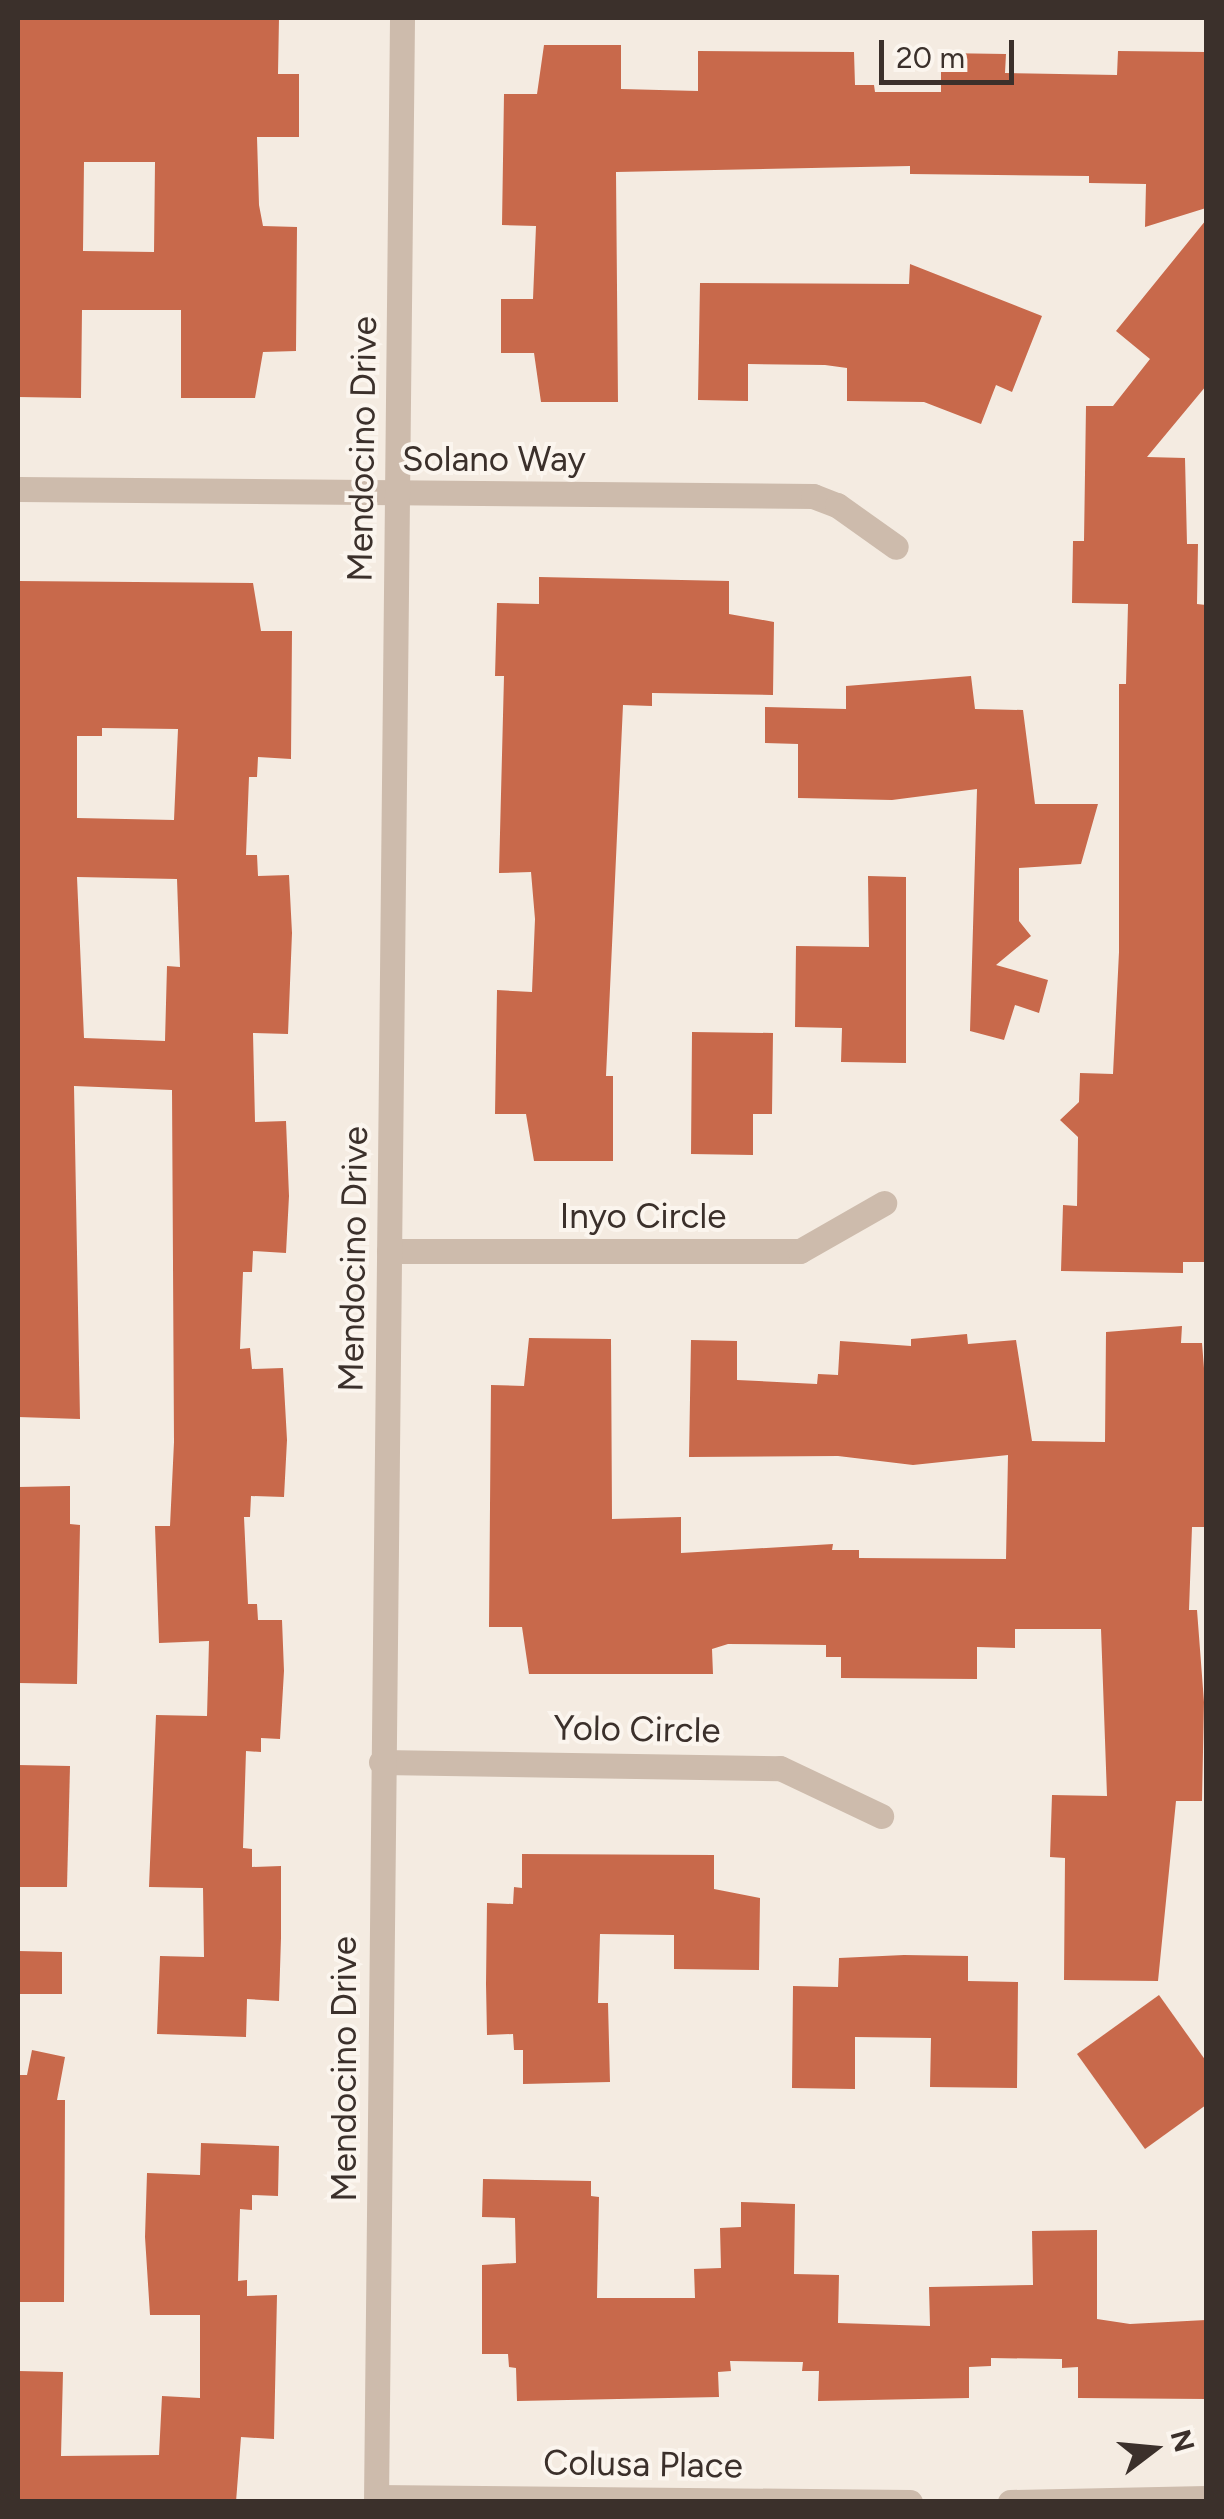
<!DOCTYPE html>
<style>
body{margin:0}
#map{position:relative;width:1224px;height:2519px;overflow:hidden;background:#f4ebe1;font-family:Figtree,sans-serif}
div>[style]{position:absolute}
.building>*{inset:0;background:#c8694b}
.minor>*{height:25px;margin:-12.5px;padding:0 12.5px;transform-origin:12.5px;border-radius:12.5px;background:#cdbbac}
span{translate:-50% -50%;white-space:nowrap;text-align:center;line-height:1.15;-webkit-text-stroke:8px #fbf5ee;paint-order:stroke}
.street-label{font-size:35px;color:#3b302b}
.frame{position:absolute;inset:0;border:20px solid #3b302b;pointer-events:none}
.north{position:absolute;left:1104px;top:2399px;width:100px;height:100px;-webkit-text-stroke:8px #fbf5ee;paint-order:stroke;rotate:74deg;font-size:28px;font-weight:700;line-height:40px;text-align:center;color:#3b302b}
.north::after{content:'';display:block;margin:auto;width:35px;height:45px;background:#3b302b;clip-path:polygon(50% 0,100% 100%,50% 72%,0 100%)}
.scale{position:absolute;left:879px;top:40px;width:135px;height:45px;box-sizing:border-box;border:5px solid #3b302b;border-top:0;padding-left:12px;font-size:30px;line-height:35px;white-space:nowrap;color:#3b302b;-webkit-text-stroke:8px #fbf5ee;paint-order:stroke}
</style>
<div id="map">
<div class="building">
<div style="clip-path:polygon(evenodd,18px 18px,279px 18px,278px 74px,299px 74px,299px 137px,257px 137px,259px 205px,263px 226px,297px 227px,296px 351px,263px 352px,255px 398px,181px 398px,181px 310px,82px 310px,81px 398px,18px 397px,18px 18px,84px 162px,155px 162px,154px 252px,83px 251px,84px 162px)"></div>
<div style="clip-path:polygon(544px 45px,621px 45px,621px 89px,698px 91px,698px 51px,854px 52px,855px 85px,874px 85px,875px 92px,941px 92px,941px 53px,1006px 54px,1005px 73px,1117px 75px,1118px 51px,1206px 52px,1206px 208px,1145px 227px,1146px 184px,1089px 183px,1089px 176px,910px 174px,910px 166px,616px 172px,618px 402px,541px 402px,534px 353px,501px 353px,501px 299px,533px 299px,536px 226px,502px 225px,504px 94px,537px 94px)"></div>
<div style="clip-path:polygon(1206px 220px,1206px 386px,1147px 457px,1185px 458px,1187px 544px,1198px 544px,1197px 604px,1206px 605px,1206px 1262px,1183px 1262px,1183px 1273px,1061px 1271px,1063px 1205px,1077px 1206px,1078px 1137px,1060px 1120px,1079px 1102px,1080px 1073px,1113px 1074px,1119px 952px,1119px 684px,1126px 684px,1128px 604px,1072px 603px,1073px 541px,1084px 541px,1086px 406px,1113px 406px,1150px 359px,1116px 331px)"></div>
<div style="clip-path:polygon(910px 264px,1042px 316px,1012px 392px,996px 385px,981px 424px,924px 402px,847px 401px,847px 368px,825px 365px,748px 364px,748px 401px,698px 400px,700px 283px,909px 284px)"></div>
<div style="clip-path:polygon(539px 577px,729px 581px,729px 614px,774px 622px,773px 695px,652px 693px,652px 706px,623px 705px,606px 1076px,613px 1076px,613px 1161px,534px 1161px,526px 1114px,495px 1114px,497px 990px,532px 992px,535px 919px,531px 872px,499px 873px,504px 676px,495px 676px,497px 603px,539px 604px)"></div>
<div style="clip-path:polygon(evenodd,18px 581px,253px 583px,261px 631px,292px 631px,291px 759px,258px 757px,257px 777px,249px 777px,246px 855px,257px 855px,258px 876px,289px 875px,292px 933px,288px 1034px,253px 1033px,255px 1122px,286px 1121px,289px 1196px,286px 1253px,253px 1251px,252px 1272px,243px 1272px,240px 1349px,250px 1348px,252px 1369px,283px 1368px,287px 1440px,284px 1497px,251px 1496px,250px 1517px,244px 1517px,248px 1604px,257px 1604px,258px 1620px,282px 1620px,284px 1671px,280px 1739px,261px 1738px,261px 1752px,246px 1751px,243px 1848px,252px 1849px,252px 1867px,281px 1866px,281px 1938px,279px 2001px,247px 1999px,246px 2037px,157px 2034px,160px 1956px,204px 1957px,203px 1888px,149px 1887px,156px 1715px,207px 1716px,209px 1641px,159px 1643px,155px 1526px,170px 1526px,174px 1442px,172px 1090px,74px 1086px,80px 1419px,18px 1417px,18px 581px,102px 728px,178px 729px,174px 820px,77px 818px,77px 736px,102px 736px,102px 728px,18px 581px,77px 877px,177px 879px,180px 967px,167px 966px,165px 1041px,84px 1038px,77px 877px)"></div>
<div style="clip-path:polygon(971px 676px,975px 709px,1023px 710px,1035px 804px,1098px 804px,1081px 864px,1019px 868px,1019px 921px,1031px 936px,996px 965px,1048px 980px,1039px 1013px,1015px 1005px,1004px 1040px,970px 1031px,977px 789px,892px 800px,798px 798px,798px 744px,765px 743px,765px 707px,846px 709px,846px 686px)"></div>
<div style="clip-path:polygon(868px 876px,906px 877px,906px 1063px,841px 1062px,842px 1028px,795px 1027px,796px 946px,869px 947px)"></div>
<div style="clip-path:polygon(692px 1032px,773px 1033px,772px 1114px,753px 1114px,753px 1155px,691px 1154px)"></div>
<div style="clip-path:polygon(1182px 1326px,1181px 1343px,1202px 1343px,1206px 1393px,1206px 1527px,1192px 1527px,1189px 1610px,1197px 1610px,1204px 1702px,1202px 1801px,1176px 1801px,1158px 1981px,1064px 1980px,1065px 1858px,1050px 1857px,1052px 1795px,1107px 1796px,1101px 1629px,1015px 1629px,1015px 1648px,977px 1647px,977px 1679px,841px 1678px,841px 1657px,826px 1657px,826px 1645px,728px 1644px,712px 1649px,713px 1674px,529px 1674px,522px 1627px,489px 1627px,491px 1385px,524px 1386px,529px 1338px,611px 1339px,612px 1519px,681px 1517px,681px 1553px,833px 1544px,832px 1550px,859px 1550px,859px 1558px,1006px 1559px,1008px 1455px,913px 1465px,838px 1456px,689px 1457px,691px 1340px,737px 1341px,737px 1380px,817px 1384px,818px 1374px,838px 1375px,840px 1341px,911px 1346px,911px 1339px,967px 1334px,968px 1344px,1016px 1340px,1032px 1441px,1105px 1442px,1106px 1332px)"></div>
<div style="clip-path:polygon(70px 1486px,70px 1524px,80px 1525px,77px 1684px,18px 1683px,18px 1487px)"></div>
<div style="clip-path:polygon(18px 1765px,70px 1766px,67px 1887px,18px 1887px)"></div>
<div style="clip-path:polygon(522px 1854px,714px 1855px,714px 1889px,760px 1898px,759px 1970px,674px 1969px,674px 1935px,600px 1934px,598px 2003px,608px 2003px,610px 2082px,523px 2084px,523px 2050px,514px 2050px,513px 2034px,487px 2035px,486px 1984px,487px 1903px,513px 1904px,514px 1887px,522px 1888px)"></div>
<div style="clip-path:polygon(18px 1951px,62px 1952px,62px 1994px,18px 1994px)"></div>
<div style="clip-path:polygon(904px 1955px,968px 1956px,968px 1981px,1018px 1982px,1017px 2088px,930px 2087px,931px 2038px,855px 2037px,855px 2089px,792px 2088px,793px 1986px,838px 1987px,839px 1958px)"></div>
<div style="clip-path:polygon(1159px 1995px,1206px 2061px,1206px 2105px,1145px 2149px,1077px 2054px)"></div>
<div style="clip-path:polygon(32px 2050px,65px 2057px,57px 2100px,65px 2100px,64px 2302px,18px 2302px,18px 2075px,27px 2075px)"></div>
<div style="clip-path:polygon(201px 2143px,279px 2146px,278px 2196px,252px 2195px,252px 2210px,240px 2209px,238px 2281px,247px 2280px,247px 2296px,277px 2295px,274px 2439px,241px 2437px,236px 2502px,18px 2502px,18px 2371px,63px 2372px,61px 2456px,159px 2455px,162px 2396px,200px 2398px,200px 2315px,150px 2315px,145px 2237px,147px 2173px,200px 2175px)"></div>
<div style="clip-path:polygon(483px 2179px,591px 2181px,591px 2196px,599px 2197px,597px 2298px,695px 2298px,694px 2269px,721px 2268px,720px 2228px,741px 2227px,741px 2202px,795px 2204px,794px 2274px,839px 2275px,838px 2323px,930px 2326px,929px 2287px,1033px 2285px,1032px 2231px,1097px 2230px,1097px 2319px,1130px 2324px,1206px 2320px,1206px 2399px,1078px 2398px,1078px 2367px,1062px 2368px,1062px 2359px,991px 2358px,991px 2366px,969px 2367px,969px 2398px,818px 2401px,819px 2371px,802px 2371px,803px 2362px,730px 2361px,731px 2371px,718px 2372px,719px 2397px,517px 2401px,516px 2368px,509px 2367px,508px 2354px,482px 2354px,482px 2265px,516px 2263px,515px 2218px,482px 2217px)"></div>
</div>
<div class="minor">
<div style="left:18px;top:489px;width:795px;rotate:0.5deg"></div>
<div style="left:813px;top:496px;width:26px;rotate:21deg"></div>
<div style="left:837px;top:505px;width:72px;rotate:35.4deg"></div>
<div style="left:389px;top:1251px;width:411px"></div>
<div style="left:800px;top:1251px;width:97px;rotate:-29.7deg"></div>
<div style="left:381px;top:1762px;width:399px;rotate:0.9deg"></div>
<div style="left:780px;top:1768px;width:112px;rotate:25.4deg"></div>
<div style="left:377px;top:2497px;width:533px;rotate:0.54deg"></div>
<div style="left:376px;top:2502px;width:2484px;rotate:-89.4deg"></div>
<div style="left:1010px;top:2502px;width:196px;rotate:-1.2deg"></div>
</div>
<div class="street-label">
<span style="left:362px;top:449px;rotate:-89deg">Mendocino Drive</span>
<span style="left:494px;top:459px">Solano Way</span>
<span style="left:643px;top:1216px">Inyo Circle</span>
<span style="left:353px;top:1259px;rotate:-89deg">Mendocino Drive</span>
<span style="left:637px;top:1729px;rotate:1deg">Yolo Circle</span>
<span style="left:344px;top:2069px;rotate:-90deg">Mendocino Drive</span>
<span style="left:643px;top:2464px;rotate:1deg">Colusa Place</span>
</div>
<div class="frame"></div>
<div class="north">N</div>
<div class="scale">20 m</div>
</div>
